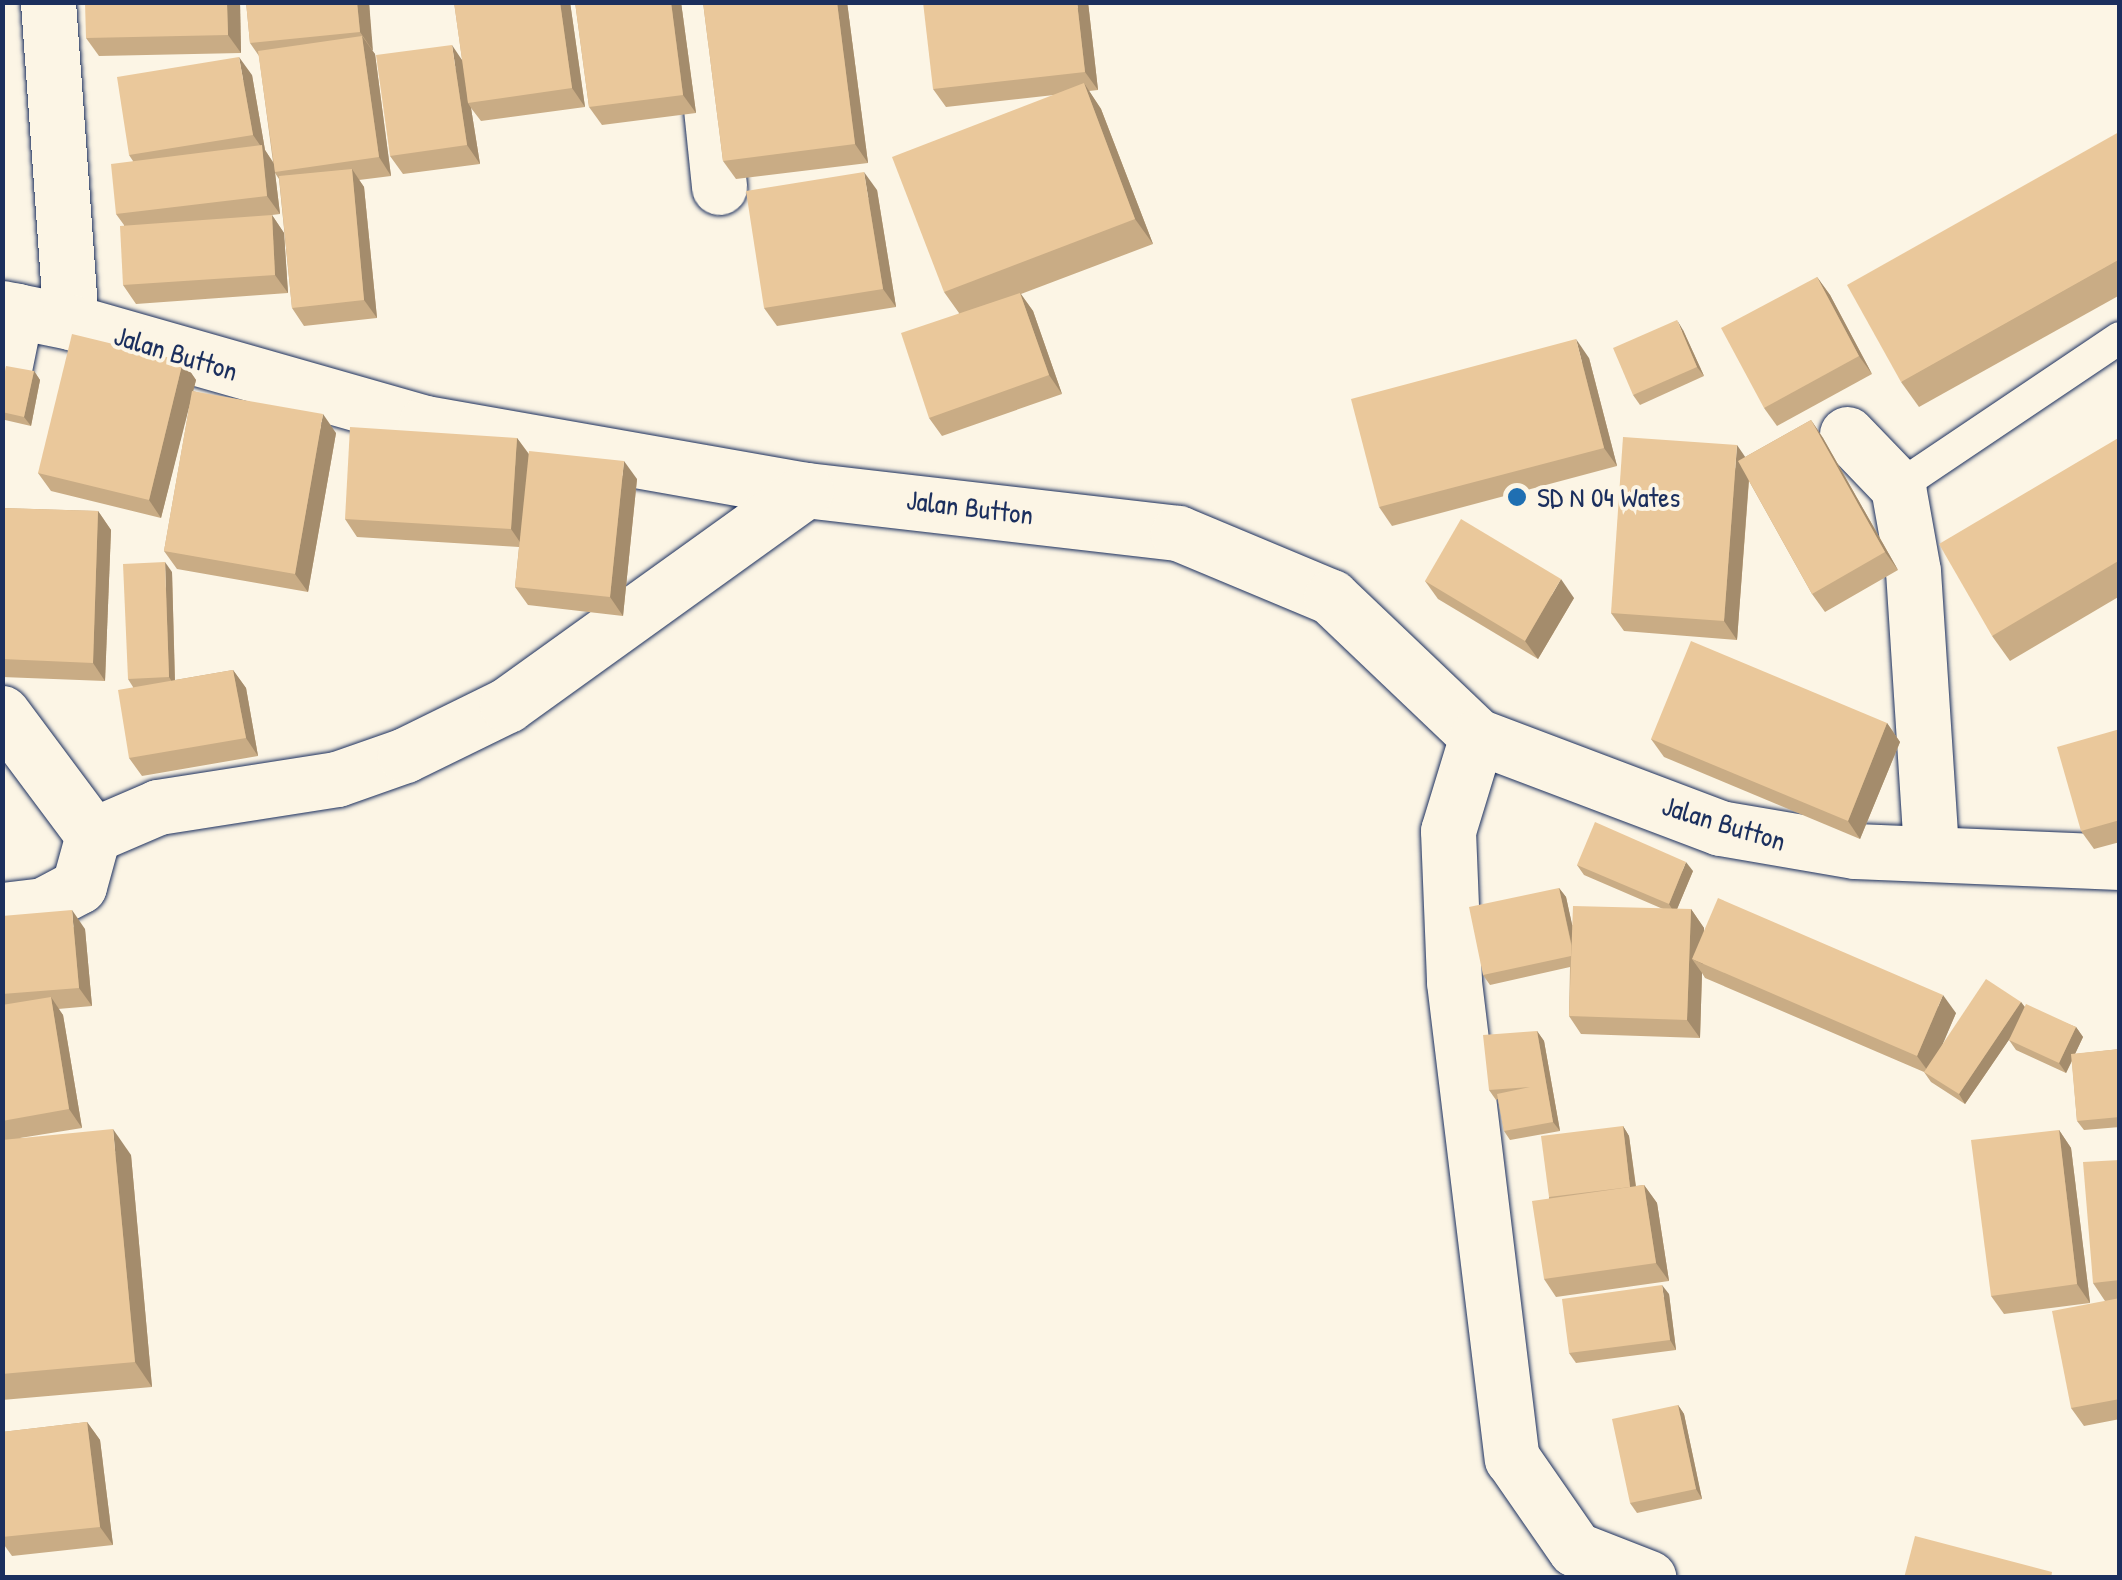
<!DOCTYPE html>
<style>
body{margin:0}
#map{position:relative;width:2122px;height:1580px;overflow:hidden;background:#fcf5e5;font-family:"Patrick Hand",sans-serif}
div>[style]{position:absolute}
.roads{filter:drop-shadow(0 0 2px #1b2f5e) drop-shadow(0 0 2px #1b2f5e)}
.service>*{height:32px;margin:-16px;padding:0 16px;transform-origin:16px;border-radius:16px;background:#fcf5e5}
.minor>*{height:55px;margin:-27.5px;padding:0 27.5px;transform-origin:27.5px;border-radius:27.5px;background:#fcf5e5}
.wall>*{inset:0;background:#c9ac85}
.shaded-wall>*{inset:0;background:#a48c6c}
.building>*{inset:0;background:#eac89b}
.dots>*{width:28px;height:28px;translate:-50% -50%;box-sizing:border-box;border:5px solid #fcf5e5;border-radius:50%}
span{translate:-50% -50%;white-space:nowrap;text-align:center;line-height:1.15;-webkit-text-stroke:8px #fcf5e5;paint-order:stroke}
.street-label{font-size:28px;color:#1b2f5e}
.poi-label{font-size:28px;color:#1b2f5e}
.left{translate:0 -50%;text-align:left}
.frame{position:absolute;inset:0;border:5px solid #1b2f5e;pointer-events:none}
</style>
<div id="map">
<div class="roads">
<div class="service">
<div style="left:1898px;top:487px;width:267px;rotate:-33.9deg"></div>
</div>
<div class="minor">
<div style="left:48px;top:2px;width:321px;rotate:85.9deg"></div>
<div style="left:71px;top:322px;width:369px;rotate:15.9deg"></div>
<div style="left:426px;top:423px;width:386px;rotate:10deg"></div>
<div style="left:806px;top:490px;width:374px;rotate:6.6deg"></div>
<div style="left:1178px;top:533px;width:166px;rotate:22.7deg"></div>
<div style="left:1331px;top:597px;width:202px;rotate:43.6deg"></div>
<div style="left:1477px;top:736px;width:260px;rotate:20.7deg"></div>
<div style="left:1720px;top:828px;width:137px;rotate:9.7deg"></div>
<div style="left:1855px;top:851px;width:265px;rotate:2.4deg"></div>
<div style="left:700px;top:2px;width:186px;rotate:84.1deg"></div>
<div style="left:2px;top:308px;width:70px;rotate:11.5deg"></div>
<div style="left:2px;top:379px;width:70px;rotate:-78.5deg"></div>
<div style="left:1847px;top:434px;width:74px;rotate:46.1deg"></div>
<div style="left:1898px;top:487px;width:85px;rotate:79.9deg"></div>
<div style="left:1913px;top:571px;width:281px;rotate:86.3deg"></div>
<div style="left:2px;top:713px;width:152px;rotate:53.3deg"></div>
<div style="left:93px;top:835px;width:53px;rotate:105.4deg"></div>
<div style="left:79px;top:886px;width:40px;rotate:152deg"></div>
<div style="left:44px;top:905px;width:42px;rotate:173.2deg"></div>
<div style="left:1477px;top:736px;width:99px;rotate:107deg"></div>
<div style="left:1448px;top:831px;width:151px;rotate:87.7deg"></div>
<div style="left:1454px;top:982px;width:480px;rotate:83.1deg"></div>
<div style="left:1512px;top:1458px;width:111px;rotate:55.3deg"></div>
<div style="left:1575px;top:1549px;width:79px;rotate:21.4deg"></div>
<div style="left:93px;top:835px;width:71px;rotate:-23.3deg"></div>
<div style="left:158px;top:807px;width:181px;rotate:-8.9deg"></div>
<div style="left:337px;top:779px;width:72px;rotate:-19.4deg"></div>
<div style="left:405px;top:755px;width:114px;rotate:-26.1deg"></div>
<div style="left:507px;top:705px;width:368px;rotate:-35.7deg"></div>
</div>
</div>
<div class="wall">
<div style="clip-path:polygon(240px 2px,241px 53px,99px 56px,86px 38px)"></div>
<div style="clip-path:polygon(246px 2px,369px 2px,372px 51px,375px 54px,391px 176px,359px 180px,364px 187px,377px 318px,304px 326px,292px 308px,279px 179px,275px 173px,280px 214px,272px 215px,284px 233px,288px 293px,136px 304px,123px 285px,124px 225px,116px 214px,133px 161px,129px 155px,252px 75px,265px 150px,273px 162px,259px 56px,250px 43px)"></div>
<div style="clip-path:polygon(454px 2px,570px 2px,585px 107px,481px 121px,471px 108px,480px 164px,403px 174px,390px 156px,462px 59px)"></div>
<div style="clip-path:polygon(575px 2px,681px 2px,696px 113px,602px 125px,589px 107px)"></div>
<div style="clip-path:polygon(703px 2px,847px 2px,868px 163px,736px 179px,723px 161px)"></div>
<div style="clip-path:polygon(1088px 2px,1098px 90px,1089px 91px,1101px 109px,1153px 244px,1021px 294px,1033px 311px,1062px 394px,942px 436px,929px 418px,959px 313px,944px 292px,1054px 95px,946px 107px,933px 89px)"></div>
<div style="clip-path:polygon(2119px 132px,2120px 295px,1919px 407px,1901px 382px)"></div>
<div style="clip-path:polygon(877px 190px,896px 307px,777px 326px,764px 308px)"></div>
<div style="clip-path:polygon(1817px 277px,1830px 295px,1872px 374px,1777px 426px,1764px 408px)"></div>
<div style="clip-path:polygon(1683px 330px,1704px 376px,1640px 405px,1633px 395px)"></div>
<div style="clip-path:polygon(1589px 358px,1617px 466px,1392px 526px,1379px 507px)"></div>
<div style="clip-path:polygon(183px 361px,196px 380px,193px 391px,336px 433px,308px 592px,177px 569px,164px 551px,191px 397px,161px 518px,51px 491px,38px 473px)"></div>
<div style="clip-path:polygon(34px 371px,40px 380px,31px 426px,5px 420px,2px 417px,2px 385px)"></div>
<div style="clip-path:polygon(1811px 420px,1823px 438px,1898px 570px,1825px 612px,1812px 594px,1749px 481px,1737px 640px,1624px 631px,1611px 613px,1745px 457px)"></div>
<div style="clip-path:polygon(2120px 437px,2120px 596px,2010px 661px,1992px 636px)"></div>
<div style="clip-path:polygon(517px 438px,529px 454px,637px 479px,623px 616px,528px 605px,515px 587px,519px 547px,357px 537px,345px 519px)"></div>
<div style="clip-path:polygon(2px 508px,98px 511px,111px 530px,105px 681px,2px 677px)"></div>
<div style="clip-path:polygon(172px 572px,175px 680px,233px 670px,246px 688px,258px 756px,142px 776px,129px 758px,133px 687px,128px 679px)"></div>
<div style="clip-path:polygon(1425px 581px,1574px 598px,1538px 659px,1438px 599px)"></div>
<div style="clip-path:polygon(1887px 723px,1900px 742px,1860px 839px,1664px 757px,1651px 739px)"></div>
<div style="clip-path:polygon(2120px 729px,2120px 842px,2094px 849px,2081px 831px)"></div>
<div style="clip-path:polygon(1577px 865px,1693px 871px,1677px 909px,1691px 909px,1704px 928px,1704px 932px,1956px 1013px,1942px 1045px,2021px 1002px,2025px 1007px,2076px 1027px,2083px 1037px,2075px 1054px,2120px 1049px,2120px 1127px,2084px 1130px,2077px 1121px,2072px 1061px,2066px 1073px,2016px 1050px,2009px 1040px,2012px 1035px,1965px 1104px,1931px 1082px,1924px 1072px,1705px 978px,1702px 973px,1700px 1038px,1581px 1034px,1569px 1016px,1570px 967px,1490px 985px,1483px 975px,1559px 888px,1566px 897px,1572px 925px,1663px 909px,1584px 875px)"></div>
<div style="clip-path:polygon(2px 916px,85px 929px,92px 1006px,58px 1009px,63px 1015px,82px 1128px,20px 1138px,131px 1155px,152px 1387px,2px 1400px)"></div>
<div style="clip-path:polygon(1537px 1031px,1544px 1041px,1560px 1131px,1510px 1140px,1504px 1131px,1498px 1099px,1496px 1100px,1489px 1090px)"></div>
<div style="clip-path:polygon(1623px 1126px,1629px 1136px,1636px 1186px,1644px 1185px,1657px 1203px,1669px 1281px,1556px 1297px,1544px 1279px,1549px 1197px)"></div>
<div style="clip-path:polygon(2059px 1130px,2071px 1148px,2090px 1303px,2004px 1314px,1991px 1296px)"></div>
<div style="clip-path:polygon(2120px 1160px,2120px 1419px,2084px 1426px,2071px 1408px,2105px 1301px,2093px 1283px)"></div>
<div style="clip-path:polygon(1669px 1294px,1676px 1350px,1576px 1363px,1569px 1353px)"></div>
<div style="clip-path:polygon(1678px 1405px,1684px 1414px,1702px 1499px,1637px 1513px,1630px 1503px)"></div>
<div style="clip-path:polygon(87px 1422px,100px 1440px,113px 1545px,12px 1556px,2px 1542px,2px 1432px)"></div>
</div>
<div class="shaded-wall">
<div style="clip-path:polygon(227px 2px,240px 2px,241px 53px,228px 35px)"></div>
<div style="clip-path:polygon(357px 2px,369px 2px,373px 51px,360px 32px)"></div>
<div style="clip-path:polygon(560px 2px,570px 2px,585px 107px,572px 88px)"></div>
<div style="clip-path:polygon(671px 2px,681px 2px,696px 113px,683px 95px)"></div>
<div style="clip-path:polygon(837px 2px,847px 2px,868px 163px,855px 144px)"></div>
<div style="clip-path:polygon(1077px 2px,1088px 2px,1098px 90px,1085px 72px)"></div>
<div style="clip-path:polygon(362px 36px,375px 54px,391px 176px,379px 157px)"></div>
<div style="clip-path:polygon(452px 45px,464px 63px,468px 103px,471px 108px,480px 164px,467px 145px)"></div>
<div style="clip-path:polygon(239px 57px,252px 75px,265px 150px,274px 164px,280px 214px,267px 196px,262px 148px,253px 135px)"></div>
<div style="clip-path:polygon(1084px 83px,1101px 109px,1153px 244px,1135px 219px)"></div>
<div style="clip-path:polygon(352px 169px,364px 187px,377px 318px,364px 300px)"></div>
<div style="clip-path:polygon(864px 172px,877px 190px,896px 307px,883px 289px)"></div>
<div style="clip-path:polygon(272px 215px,284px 233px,288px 293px,275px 275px)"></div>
<div style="clip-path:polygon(1817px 277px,1830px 295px,1872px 374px,1859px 356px)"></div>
<div style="clip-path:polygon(1020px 293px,1033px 311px,1062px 394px,1049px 375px)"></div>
<div style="clip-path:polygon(1677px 320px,1683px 330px,1704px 376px,1697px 367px)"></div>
<div style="clip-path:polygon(1576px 339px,1589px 358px,1617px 466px,1604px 448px)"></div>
<div style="clip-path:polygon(183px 361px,196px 380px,161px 518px,149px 500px)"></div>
<div style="clip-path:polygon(34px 371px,40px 380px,31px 426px,24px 417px)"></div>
<div style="clip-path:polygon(323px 414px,336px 433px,308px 592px,295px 574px)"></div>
<div style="clip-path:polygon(1811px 420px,1823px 438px,1898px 570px,1885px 552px)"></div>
<div style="clip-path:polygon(517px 438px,530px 456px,524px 548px,511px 529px)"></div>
<div style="clip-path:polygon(1737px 445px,1750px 464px,1737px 640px,1724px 621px)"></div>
<div style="clip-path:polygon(624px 461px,637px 479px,623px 616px,610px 597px)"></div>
<div style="clip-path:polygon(98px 511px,111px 530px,105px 681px,93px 663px)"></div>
<div style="clip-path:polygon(165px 562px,172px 572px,175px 687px,169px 677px)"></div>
<div style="clip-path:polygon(1561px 579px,1574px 598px,1538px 659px,1525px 641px)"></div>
<div style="clip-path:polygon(233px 670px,246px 688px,258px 756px,246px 738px)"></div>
<div style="clip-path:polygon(1887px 723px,1900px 742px,1860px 839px,1848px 821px)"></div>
<div style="clip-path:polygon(1686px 862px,1693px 871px,1675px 914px,1669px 904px)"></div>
<div style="clip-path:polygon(1559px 888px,1566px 897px,1581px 965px,1574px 955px)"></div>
<div style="clip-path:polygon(1691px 909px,1704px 928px,1703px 964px,1692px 959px,1702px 973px,1700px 1038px,1687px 1020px)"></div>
<div style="clip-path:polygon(72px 910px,85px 929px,92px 1006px,79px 988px)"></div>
<div style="clip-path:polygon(1943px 995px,1956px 1013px,1930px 1074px,1917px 1056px)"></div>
<div style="clip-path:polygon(51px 997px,63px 1015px,82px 1128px,69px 1109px)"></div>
<div style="clip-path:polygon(2021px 1002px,2028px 1012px,1965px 1104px,1959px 1094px)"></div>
<div style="clip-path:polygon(2076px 1027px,2083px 1037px,2066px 1073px,2059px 1063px)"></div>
<div style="clip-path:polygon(1537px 1031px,1544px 1041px,1560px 1131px,1553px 1122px)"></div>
<div style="clip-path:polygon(1623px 1126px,1629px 1136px,1637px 1196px,1630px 1187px)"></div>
<div style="clip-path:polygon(113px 1129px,131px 1155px,152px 1387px,135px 1362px)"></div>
<div style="clip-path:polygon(2059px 1130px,2071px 1148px,2090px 1303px,2077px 1284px)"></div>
<div style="clip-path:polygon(1644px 1185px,1657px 1203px,1669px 1281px,1656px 1263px)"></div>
<div style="clip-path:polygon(1662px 1285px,1669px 1294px,1676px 1350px,1670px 1340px)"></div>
<div style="clip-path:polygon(1678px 1405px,1684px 1414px,1702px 1499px,1696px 1489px)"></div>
<div style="clip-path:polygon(87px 1422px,100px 1440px,113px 1545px,100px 1527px)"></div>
</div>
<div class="building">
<div style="clip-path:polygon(85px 2px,227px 2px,228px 35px,86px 38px)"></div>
<div style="clip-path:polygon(246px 2px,357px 2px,360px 32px,250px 43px)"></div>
<div style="clip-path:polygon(454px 2px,560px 2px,572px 88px,468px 103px)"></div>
<div style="clip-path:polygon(575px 2px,671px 2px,683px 95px,589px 107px)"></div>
<div style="clip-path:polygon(703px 2px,837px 2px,855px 144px,723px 161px)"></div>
<div style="clip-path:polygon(923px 2px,1077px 2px,1085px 72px,933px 89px)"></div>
<div style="clip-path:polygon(362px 36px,379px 157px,275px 172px,258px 51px)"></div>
<div style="clip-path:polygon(452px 45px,467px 145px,390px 156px,376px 55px)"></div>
<div style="clip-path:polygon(239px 57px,253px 135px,129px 155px,117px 77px)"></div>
<div style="clip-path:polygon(1084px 83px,1135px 219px,944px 292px,892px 157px)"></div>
<div style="clip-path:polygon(2119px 132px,2120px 259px,1901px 382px,1847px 285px)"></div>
<div style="clip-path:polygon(262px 145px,267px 196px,116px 214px,111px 164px)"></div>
<div style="clip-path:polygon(352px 169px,364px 300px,292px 308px,279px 176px)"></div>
<div style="clip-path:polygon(864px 172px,883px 289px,764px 308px,746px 191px)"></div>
<div style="clip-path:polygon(272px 215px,275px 275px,123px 285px,120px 226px)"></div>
<div style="clip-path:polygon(1817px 277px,1859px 356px,1764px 408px,1721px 328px)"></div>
<div style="clip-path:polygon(1020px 293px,1049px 375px,929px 418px,901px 333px)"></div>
<div style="clip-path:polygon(1677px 320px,1697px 367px,1633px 395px,1613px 348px)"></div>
<div style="clip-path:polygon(72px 334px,183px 361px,149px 500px,38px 473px)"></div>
<div style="clip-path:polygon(1576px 339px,1604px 448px,1379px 507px,1351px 399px)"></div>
<div style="clip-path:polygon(6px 366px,34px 371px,24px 417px,2px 412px,2px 385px)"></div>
<div style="clip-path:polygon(192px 391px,323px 414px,295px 574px,164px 551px)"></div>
<div style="clip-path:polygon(1811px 420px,1885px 552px,1812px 594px,1738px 461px)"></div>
<div style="clip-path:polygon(350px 427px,517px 438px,511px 529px,345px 519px)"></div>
<div style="clip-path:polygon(1623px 437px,1737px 445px,1724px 621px,1611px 613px)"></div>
<div style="clip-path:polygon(2120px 437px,2120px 560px,1992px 636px,1939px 544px)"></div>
<div style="clip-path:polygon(529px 451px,624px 461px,610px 597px,515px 587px)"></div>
<div style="clip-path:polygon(2px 508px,98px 511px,93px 663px,2px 659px)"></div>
<div style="clip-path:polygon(1461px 519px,1561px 579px,1525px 641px,1425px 581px)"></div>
<div style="clip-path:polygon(165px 562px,169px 677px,128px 679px,123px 564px)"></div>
<div style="clip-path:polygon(1691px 641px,1887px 723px,1848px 821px,1651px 739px)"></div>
<div style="clip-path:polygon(233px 670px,246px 738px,129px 758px,118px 690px)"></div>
<div style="clip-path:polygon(2120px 729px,2120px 820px,2081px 831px,2057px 747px)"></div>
<div style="clip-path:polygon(1595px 822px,1686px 862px,1669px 904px,1577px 865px)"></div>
<div style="clip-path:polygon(1559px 888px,1571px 944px,1571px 956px,1483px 975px,1469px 907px)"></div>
<div style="clip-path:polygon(1718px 898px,1943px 995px,1917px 1056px,1692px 959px)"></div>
<div style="clip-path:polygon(1573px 906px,1691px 909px,1687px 1020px,1569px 1016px)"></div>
<div style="clip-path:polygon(72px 910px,79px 988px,2px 994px,2px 916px)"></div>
<div style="clip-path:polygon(1986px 979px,2021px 1002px,1959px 1094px,1924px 1072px)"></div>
<div style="clip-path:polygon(51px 997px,69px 1109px,2px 1121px,2px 1005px)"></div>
<div style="clip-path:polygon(2026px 1004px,2076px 1027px,2059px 1063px,2009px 1040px)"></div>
<div style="clip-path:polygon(1537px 1031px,1553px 1122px,1504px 1131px,1497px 1094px,1530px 1087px,1489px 1090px,1483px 1035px)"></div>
<div style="clip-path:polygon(2120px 1049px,2120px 1117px,2077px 1121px,2071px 1054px)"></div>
<div style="clip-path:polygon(1623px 1126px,1630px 1187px,1549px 1197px,1541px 1136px)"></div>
<div style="clip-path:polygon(113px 1129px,135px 1362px,2px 1374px,2px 1140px)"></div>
<div style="clip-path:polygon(2059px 1130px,2077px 1284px,1991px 1296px,1971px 1140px)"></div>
<div style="clip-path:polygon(2120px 1160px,2120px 1280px,2093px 1283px,2083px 1162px)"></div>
<div style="clip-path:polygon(1644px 1185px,1656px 1263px,1544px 1279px,1532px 1201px)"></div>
<div style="clip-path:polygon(1662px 1285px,1670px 1340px,1569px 1353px,1562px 1299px)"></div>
<div style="clip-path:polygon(2120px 1298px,2120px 1399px,2071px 1408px,2052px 1311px)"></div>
<div style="clip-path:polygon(1678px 1405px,1696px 1489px,1630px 1503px,1612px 1419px)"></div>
<div style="clip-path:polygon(87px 1422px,100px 1527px,2px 1537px,2px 1432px)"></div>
<div style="clip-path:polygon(1915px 1536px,2052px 1572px,2051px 1578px,1904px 1578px)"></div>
</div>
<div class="dots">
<div style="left:1517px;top:497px;background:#1f6fb2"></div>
</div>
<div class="street-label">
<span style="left:176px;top:353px;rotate:17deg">Jalan Button</span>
<span style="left:970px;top:507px;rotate:7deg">Jalan Button</span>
<span style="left:1724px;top:823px;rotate:17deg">Jalan Button</span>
</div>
<div class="poi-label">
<span class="left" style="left:1537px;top:497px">SD N 04 Wates</span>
</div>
<div class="frame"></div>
</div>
